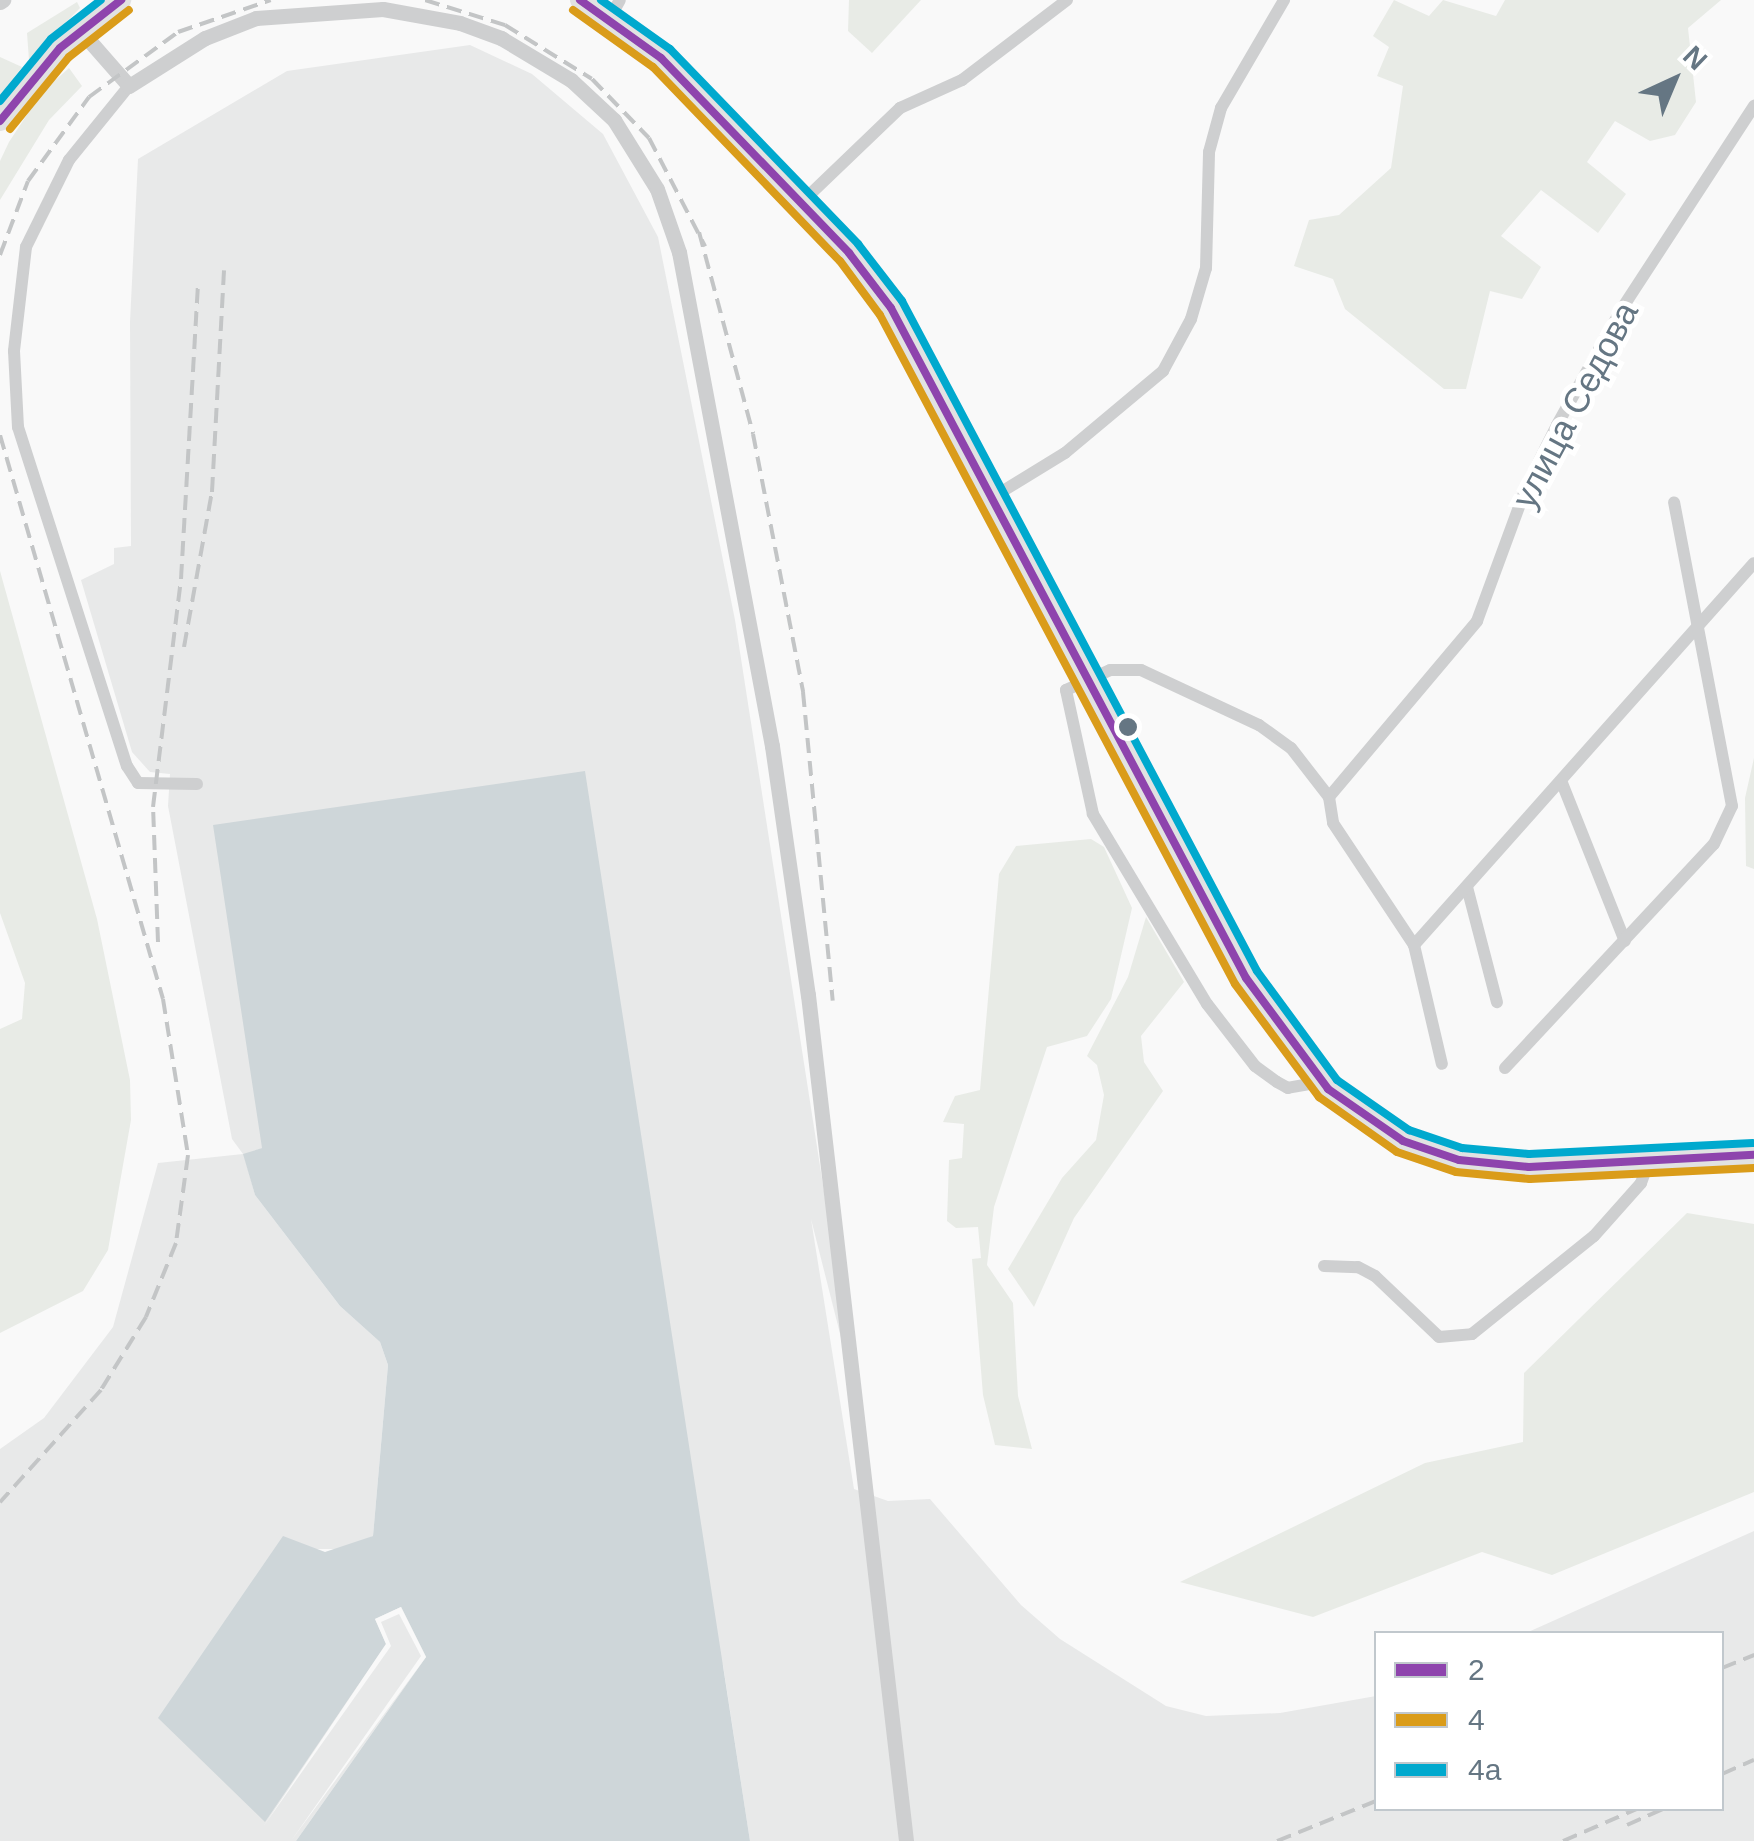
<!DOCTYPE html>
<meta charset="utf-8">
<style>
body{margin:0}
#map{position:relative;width:1754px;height:1841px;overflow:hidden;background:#f9f9f9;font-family:Helvetica,sans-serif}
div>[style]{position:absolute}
.built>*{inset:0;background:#e8e9e9}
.green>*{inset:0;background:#e8ebe6}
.water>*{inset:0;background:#ced6d9}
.pier>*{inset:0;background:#f9f9f9}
.minor>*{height:12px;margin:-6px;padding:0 6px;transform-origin:6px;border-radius:6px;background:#cecfd0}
.tertiary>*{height:15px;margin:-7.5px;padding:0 7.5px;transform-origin:7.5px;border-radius:7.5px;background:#cecfd0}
.primary>*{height:20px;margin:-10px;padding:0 10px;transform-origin:10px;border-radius:10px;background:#e1e2e2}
.rail>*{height:4px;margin-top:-2px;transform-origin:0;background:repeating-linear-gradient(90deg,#c3c5c6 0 15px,transparent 0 23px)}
.bus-1>*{height:8px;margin:-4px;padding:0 4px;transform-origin:4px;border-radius:4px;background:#8e44ad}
.bus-2>*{height:8px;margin:-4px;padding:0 4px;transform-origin:4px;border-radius:4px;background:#da9c1a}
.bus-3>*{height:8px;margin:-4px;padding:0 4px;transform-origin:4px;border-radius:4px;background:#00a9ce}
.dots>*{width:28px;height:28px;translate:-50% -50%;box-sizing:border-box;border:5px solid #fff;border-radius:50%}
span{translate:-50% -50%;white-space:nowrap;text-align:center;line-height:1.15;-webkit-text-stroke:10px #fff;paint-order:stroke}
.street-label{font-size:35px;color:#657683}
.legend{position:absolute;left:1374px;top:1631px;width:350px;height:180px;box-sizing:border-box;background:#fff;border:2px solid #c1c8cd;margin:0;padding:12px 18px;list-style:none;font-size:30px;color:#657683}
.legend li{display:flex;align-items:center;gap:20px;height:50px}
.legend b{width:50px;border:2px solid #c1c8cd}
.north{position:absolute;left:1624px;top:30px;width:100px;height:100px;-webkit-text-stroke:8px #fff;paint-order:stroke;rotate:44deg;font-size:28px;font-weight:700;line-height:40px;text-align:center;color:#657683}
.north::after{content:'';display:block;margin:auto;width:35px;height:45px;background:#657683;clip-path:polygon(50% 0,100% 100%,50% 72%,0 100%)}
</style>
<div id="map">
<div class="built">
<div style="clip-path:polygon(470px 45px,532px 74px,603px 134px,658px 237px,735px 620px,856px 1397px,811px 1219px,854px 1489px,888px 1501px,930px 1499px,1021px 1605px,1060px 1639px,1166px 1706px,1206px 1716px,1280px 1713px,1376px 1696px,1376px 1808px,1722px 1808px,1722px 1634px,1526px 1633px,1754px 1531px,1754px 1841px,750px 1841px,723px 1665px,262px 1148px,244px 1155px,255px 1195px,340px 1306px,380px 1342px,388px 1365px,373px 1536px,344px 1549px,308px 1549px,375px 1619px,401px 1607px,426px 1657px,296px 1841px,0 1841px,0 1449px,44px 1418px,113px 1327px,158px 1163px,243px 1154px,232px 1139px,168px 806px,170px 774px,150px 772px,132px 752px,81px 580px,114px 564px,114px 548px,131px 546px,130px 322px,138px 159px,287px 71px)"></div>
</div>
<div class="green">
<div style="clip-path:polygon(849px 0,921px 0,872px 53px,848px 31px)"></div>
<div style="clip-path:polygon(1394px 0,1429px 16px,1443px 0,1496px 16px,1505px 0,1721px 0,1688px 28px,1696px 102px,1675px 135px,1650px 141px,1615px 121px,1587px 162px,1626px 194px,1598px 233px,1541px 190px,1501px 236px,1541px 267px,1522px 299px,1490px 291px,1466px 389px,1444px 389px,1345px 309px,1333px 279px,1294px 266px,1309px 220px,1339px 215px,1391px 168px,1403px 86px,1377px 76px,1389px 47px,1373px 36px)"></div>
<div style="clip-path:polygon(77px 2px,80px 8px,29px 60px,27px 33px)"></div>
<div style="clip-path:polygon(0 57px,22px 67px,0 96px)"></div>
<div style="clip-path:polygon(69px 68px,82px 86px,49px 120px,0 200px,0 161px,9px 142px,42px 92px)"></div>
<div style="clip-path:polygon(0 571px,97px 919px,130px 1080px,131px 1120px,108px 1250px,83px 1291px,0 1333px,0 1029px,22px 1019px,25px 983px,0 913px)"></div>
<div style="clip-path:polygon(1754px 758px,1754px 869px,1746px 866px,1745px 798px)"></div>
<div style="clip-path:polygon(1091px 839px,1104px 847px,1132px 908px,1111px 999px,1087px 1036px,1047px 1047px,994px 1207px,987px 1265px,1013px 1303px,1018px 1396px,1032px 1449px,995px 1445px,983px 1395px,972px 1259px,981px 1258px,978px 1227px,956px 1228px,947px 1221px,949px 1160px,962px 1158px,964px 1124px,943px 1122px,955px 1096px,980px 1090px,999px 874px,1016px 846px)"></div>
<div style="clip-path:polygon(1146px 917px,1184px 982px,1141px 1036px,1144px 1062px,1163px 1091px,1074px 1218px,1034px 1307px,1008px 1269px,1062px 1178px,1096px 1140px,1104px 1095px,1097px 1065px,1087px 1056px,1128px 977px)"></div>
<div style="clip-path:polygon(1687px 1213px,1754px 1224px,1754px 1492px,1552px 1575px,1482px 1552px,1313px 1617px,1180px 1582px,1425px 1463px,1523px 1442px,1524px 1373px)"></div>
</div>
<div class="water">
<div style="clip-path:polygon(585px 771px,750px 1841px,296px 1841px,426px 1657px,401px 1607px,375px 1619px,386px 1644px,265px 1822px,158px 1718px,283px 1536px,325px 1552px,373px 1536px,388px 1365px,380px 1342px,340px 1306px,255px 1195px,243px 1154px,262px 1148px,213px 825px)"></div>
</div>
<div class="pier">
<div style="clip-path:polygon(401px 1607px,426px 1657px,291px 1841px,421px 1656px,399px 1614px,381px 1622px,391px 1646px,263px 1827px,386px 1644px,375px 1619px)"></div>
</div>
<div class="minor">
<div style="left:611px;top:16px;width:18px;rotate:-61deg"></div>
<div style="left:129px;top:86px;width:95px;rotate:129deg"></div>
<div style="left:69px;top:160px;width:97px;rotate:116.3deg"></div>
<div style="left:26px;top:247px;width:105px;rotate:96.6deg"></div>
<div style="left:14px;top:351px;width:76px;rotate:87deg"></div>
<div style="left:18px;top:427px;width:356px;rotate:72.2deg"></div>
<div style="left:127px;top:766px;width:20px;rotate:57deg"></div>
<div style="left:138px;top:783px;width:59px;rotate:1deg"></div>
<div style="left:802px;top:202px;width:136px;rotate:-43.8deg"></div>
<div style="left:900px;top:108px;width:68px;rotate:-24.3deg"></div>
<div style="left:962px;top:80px;width:132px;rotate:-37.3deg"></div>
<div style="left:993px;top:497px;width:84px;rotate:-31.4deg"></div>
<div style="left:1065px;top:453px;width:128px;rotate:-39.9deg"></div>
<div style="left:1163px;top:371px;width:59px;rotate:-61.7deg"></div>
<div style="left:1191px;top:319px;width:53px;rotate:-73.6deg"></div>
<div style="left:1206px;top:268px;width:116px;rotate:-88.5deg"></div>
<div style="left:1209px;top:152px;width:46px;rotate:-74.7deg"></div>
<div style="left:1221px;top:108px;width:125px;rotate:-59.7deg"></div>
<div style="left:1562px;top:783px;width:170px;rotate:68.3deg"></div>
<div style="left:1329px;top:797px;width:230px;rotate:-49.9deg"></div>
<div style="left:1477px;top:621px;width:145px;rotate:-69.8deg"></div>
<div style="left:1527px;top:485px;width:67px;rotate:-63.4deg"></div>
<div style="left:1557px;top:425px;width:132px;rotate:-60.9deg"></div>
<div style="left:1621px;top:310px;width:244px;rotate:-56.9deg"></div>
<div style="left:1467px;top:887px;width:119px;rotate:75.4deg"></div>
<div style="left:1414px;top:945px;width:511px;rotate:-48.33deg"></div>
<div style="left:1505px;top:1068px;width:306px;rotate:-47deg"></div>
<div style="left:1714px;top:844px;width:42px;rotate:-64.7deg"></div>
<div style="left:1732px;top:806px;width:309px;rotate:-100.8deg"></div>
<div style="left:1321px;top:1082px;width:34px;rotate:170deg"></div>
<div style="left:1288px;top:1088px;width:13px;rotate:-151deg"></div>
<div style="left:1277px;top:1082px;width:27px;rotate:-144deg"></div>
<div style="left:1255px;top:1066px;width:78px;rotate:-127.7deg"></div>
<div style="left:1207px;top:1004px;width:222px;rotate:-121deg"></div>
<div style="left:1093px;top:814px;width:127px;rotate:-102.3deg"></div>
<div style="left:1066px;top:690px;width:48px;rotate:-24.4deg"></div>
<div style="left:1110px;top:670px;width:31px"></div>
<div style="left:1141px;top:670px;width:130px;rotate:25deg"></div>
<div style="left:1259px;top:725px;width:39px;rotate:36deg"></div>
<div style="left:1291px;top:748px;width:62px;rotate:52.2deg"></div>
<div style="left:1329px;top:797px;width:26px;rotate:81deg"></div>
<div style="left:1333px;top:823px;width:146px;rotate:56.4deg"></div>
<div style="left:1414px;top:945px;width:122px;rotate:76.8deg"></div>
<div style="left:1324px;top:1266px;width:34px;rotate:2deg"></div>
<div style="left:1358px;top:1267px;width:19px;rotate:28deg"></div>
<div style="left:1375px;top:1276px;width:88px;rotate:43.6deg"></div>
<div style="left:1439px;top:1337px;width:33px;rotate:-5deg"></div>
<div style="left:1472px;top:1334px;width:156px;rotate:-38.8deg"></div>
<div style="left:1594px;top:1236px;width:71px;rotate:-48.4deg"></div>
<div style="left:1641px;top:1183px;width:23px;rotate:-70deg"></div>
</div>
<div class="tertiary">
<div style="left:0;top:2px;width:4px;rotate:-34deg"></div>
<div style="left:80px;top:30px;width:74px;rotate:48.8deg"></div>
<div style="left:129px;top:86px;width:90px;rotate:-32.3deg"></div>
<div style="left:205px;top:38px;width:55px;rotate:-21.4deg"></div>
<div style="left:256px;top:18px;width:127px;rotate:-4.1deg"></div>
<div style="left:383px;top:9px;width:78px;rotate:10.3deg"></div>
<div style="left:460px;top:23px;width:44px;rotate:20.1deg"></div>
<div style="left:501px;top:38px;width:82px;rotate:31deg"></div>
<div style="left:571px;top:80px;width:59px;rotate:42.9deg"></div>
<div style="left:614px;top:120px;width:81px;rotate:58.1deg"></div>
<div style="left:657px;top:189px;width:67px;rotate:70.8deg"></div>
<div style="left:679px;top:252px;width:503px;rotate:79.34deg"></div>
<div style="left:772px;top:746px;width:252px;rotate:81.8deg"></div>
<div style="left:808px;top:995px;width:852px;rotate:83.39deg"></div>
</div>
<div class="primary">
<div style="left:580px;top:0;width:100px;rotate:35.6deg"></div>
<div style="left:661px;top:58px;width:271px;rotate:46deg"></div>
<div style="left:849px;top:253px;width:69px;rotate:52.6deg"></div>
<div style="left:891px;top:308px;width:758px;rotate:62.08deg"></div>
<div style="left:1246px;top:978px;width:138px;rotate:53.5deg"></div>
<div style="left:1328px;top:1089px;width:91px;rotate:34.7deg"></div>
<div style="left:1403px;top:1141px;width:59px;rotate:18.7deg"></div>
<div style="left:1459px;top:1160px;width:70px;rotate:5.7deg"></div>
<div style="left:1529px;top:1167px;width:225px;rotate:-3.1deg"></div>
<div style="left:0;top:121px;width:94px;rotate:-50.6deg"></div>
<div style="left:60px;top:48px;width:78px;rotate:-38.2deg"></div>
</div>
<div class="rail">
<div style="left:425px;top:0;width:84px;rotate:17.4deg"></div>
<div style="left:505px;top:25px;width:102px;rotate:31.8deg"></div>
<div style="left:592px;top:79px;width:82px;rotate:46deg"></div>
<div style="left:649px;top:138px;width:122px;rotate:62.6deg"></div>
<div style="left:699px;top:232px;width:209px;rotate:75deg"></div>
<div style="left:753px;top:434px;width:263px;rotate:79deg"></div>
<div style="left:803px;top:692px;width:310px;rotate:84.5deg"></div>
<div style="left:0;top:255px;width:79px;rotate:-69.3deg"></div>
<div style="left:28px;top:181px;width:104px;rotate:-54deg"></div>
<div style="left:89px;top:97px;width:110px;rotate:-36.1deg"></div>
<div style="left:178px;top:32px;width:98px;rotate:-19deg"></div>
<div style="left:0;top:435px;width:587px;rotate:73.88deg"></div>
<div style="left:163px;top:999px;width:158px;rotate:80.9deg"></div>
<div style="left:188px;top:1155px;width:89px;rotate:97.8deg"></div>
<div style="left:176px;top:1243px;width:80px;rotate:112.1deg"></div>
<div style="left:146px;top:1317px;width:86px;rotate:121.7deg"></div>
<div style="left:101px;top:1390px;width:151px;rotate:132deg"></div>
<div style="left:184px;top:647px;width:158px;rotate:-79.8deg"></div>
<div style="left:212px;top:492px;width:222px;rotate:-86.9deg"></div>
<div style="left:158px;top:942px;width:135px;rotate:-92.1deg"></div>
<div style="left:153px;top:807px;width:230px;rotate:-83deg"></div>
<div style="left:181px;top:579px;width:295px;rotate:-86.7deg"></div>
<div style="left:1722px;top:1668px;width:35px;rotate:-22deg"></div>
<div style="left:1722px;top:1774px;width:35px;rotate:-24deg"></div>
<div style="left:1627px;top:1825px;width:42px;rotate:-24.1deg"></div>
<div style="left:1277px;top:1841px;width:107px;rotate:-22deg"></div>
<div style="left:1563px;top:1841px;width:83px;rotate:-23.5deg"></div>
</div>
<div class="bus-1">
<div style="left:580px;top:0;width:100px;rotate:35.6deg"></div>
<div style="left:661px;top:58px;width:271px;rotate:46deg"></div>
<div style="left:849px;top:253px;width:69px;rotate:52.6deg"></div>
<div style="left:891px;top:308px;width:758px;rotate:62.08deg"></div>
<div style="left:1246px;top:978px;width:138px;rotate:53.5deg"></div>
<div style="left:1328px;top:1089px;width:91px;rotate:34.7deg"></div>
<div style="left:1403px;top:1141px;width:59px;rotate:18.7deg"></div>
<div style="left:1459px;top:1160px;width:70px;rotate:5.7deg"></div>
<div style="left:1529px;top:1167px;width:225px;rotate:-3.1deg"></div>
<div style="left:0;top:121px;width:94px;rotate:-50.6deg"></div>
<div style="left:60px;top:48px;width:78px;rotate:-38.2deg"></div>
</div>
<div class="bus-2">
<div style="left:573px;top:10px;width:98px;rotate:35.5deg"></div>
<div style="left:653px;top:67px;width:269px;rotate:46.1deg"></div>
<div style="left:840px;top:261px;width:67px;rotate:53.5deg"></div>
<div style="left:880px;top:315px;width:757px;rotate:62.05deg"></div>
<div style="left:1235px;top:984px;width:141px;rotate:53.4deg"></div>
<div style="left:1319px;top:1097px;width:95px;rotate:35.2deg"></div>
<div style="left:1397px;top:1152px;width:62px;rotate:18.7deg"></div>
<div style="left:1456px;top:1172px;width:74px;rotate:5.4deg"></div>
<div style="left:1530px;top:1179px;width:224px;rotate:-2.8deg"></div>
<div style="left:10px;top:129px;width:93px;rotate:-50.7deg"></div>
<div style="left:69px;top:57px;width:76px;rotate:-38.1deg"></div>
</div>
<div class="bus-3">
<div style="left:601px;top:0;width:85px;rotate:35.4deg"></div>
<div style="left:670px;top:49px;width:271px;rotate:46deg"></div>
<div style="left:858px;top:244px;width:72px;rotate:52.3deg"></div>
<div style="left:902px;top:301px;width:758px;rotate:62.08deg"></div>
<div style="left:1257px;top:971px;width:135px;rotate:53.7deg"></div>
<div style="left:1337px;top:1080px;width:88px;rotate:34.8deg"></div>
<div style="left:1409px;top:1130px;width:56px;rotate:18.8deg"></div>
<div style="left:1462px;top:1148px;width:67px;rotate:5.1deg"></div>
<div style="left:1529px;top:1154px;width:224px;rotate:-2.8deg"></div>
<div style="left:0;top:101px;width:80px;rotate:-50.6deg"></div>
<div style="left:51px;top:39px;width:63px;rotate:-38deg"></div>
</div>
<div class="dots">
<div style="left:1128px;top:727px;background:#657683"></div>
</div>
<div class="street-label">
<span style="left:1575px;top:405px;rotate:-62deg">улица Седова</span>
</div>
<ul class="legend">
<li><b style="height:12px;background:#8e44ad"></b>2</li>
<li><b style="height:12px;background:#da9c1a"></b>4</li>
<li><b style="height:12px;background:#00a9ce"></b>4а</li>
</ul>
<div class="north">N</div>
</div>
